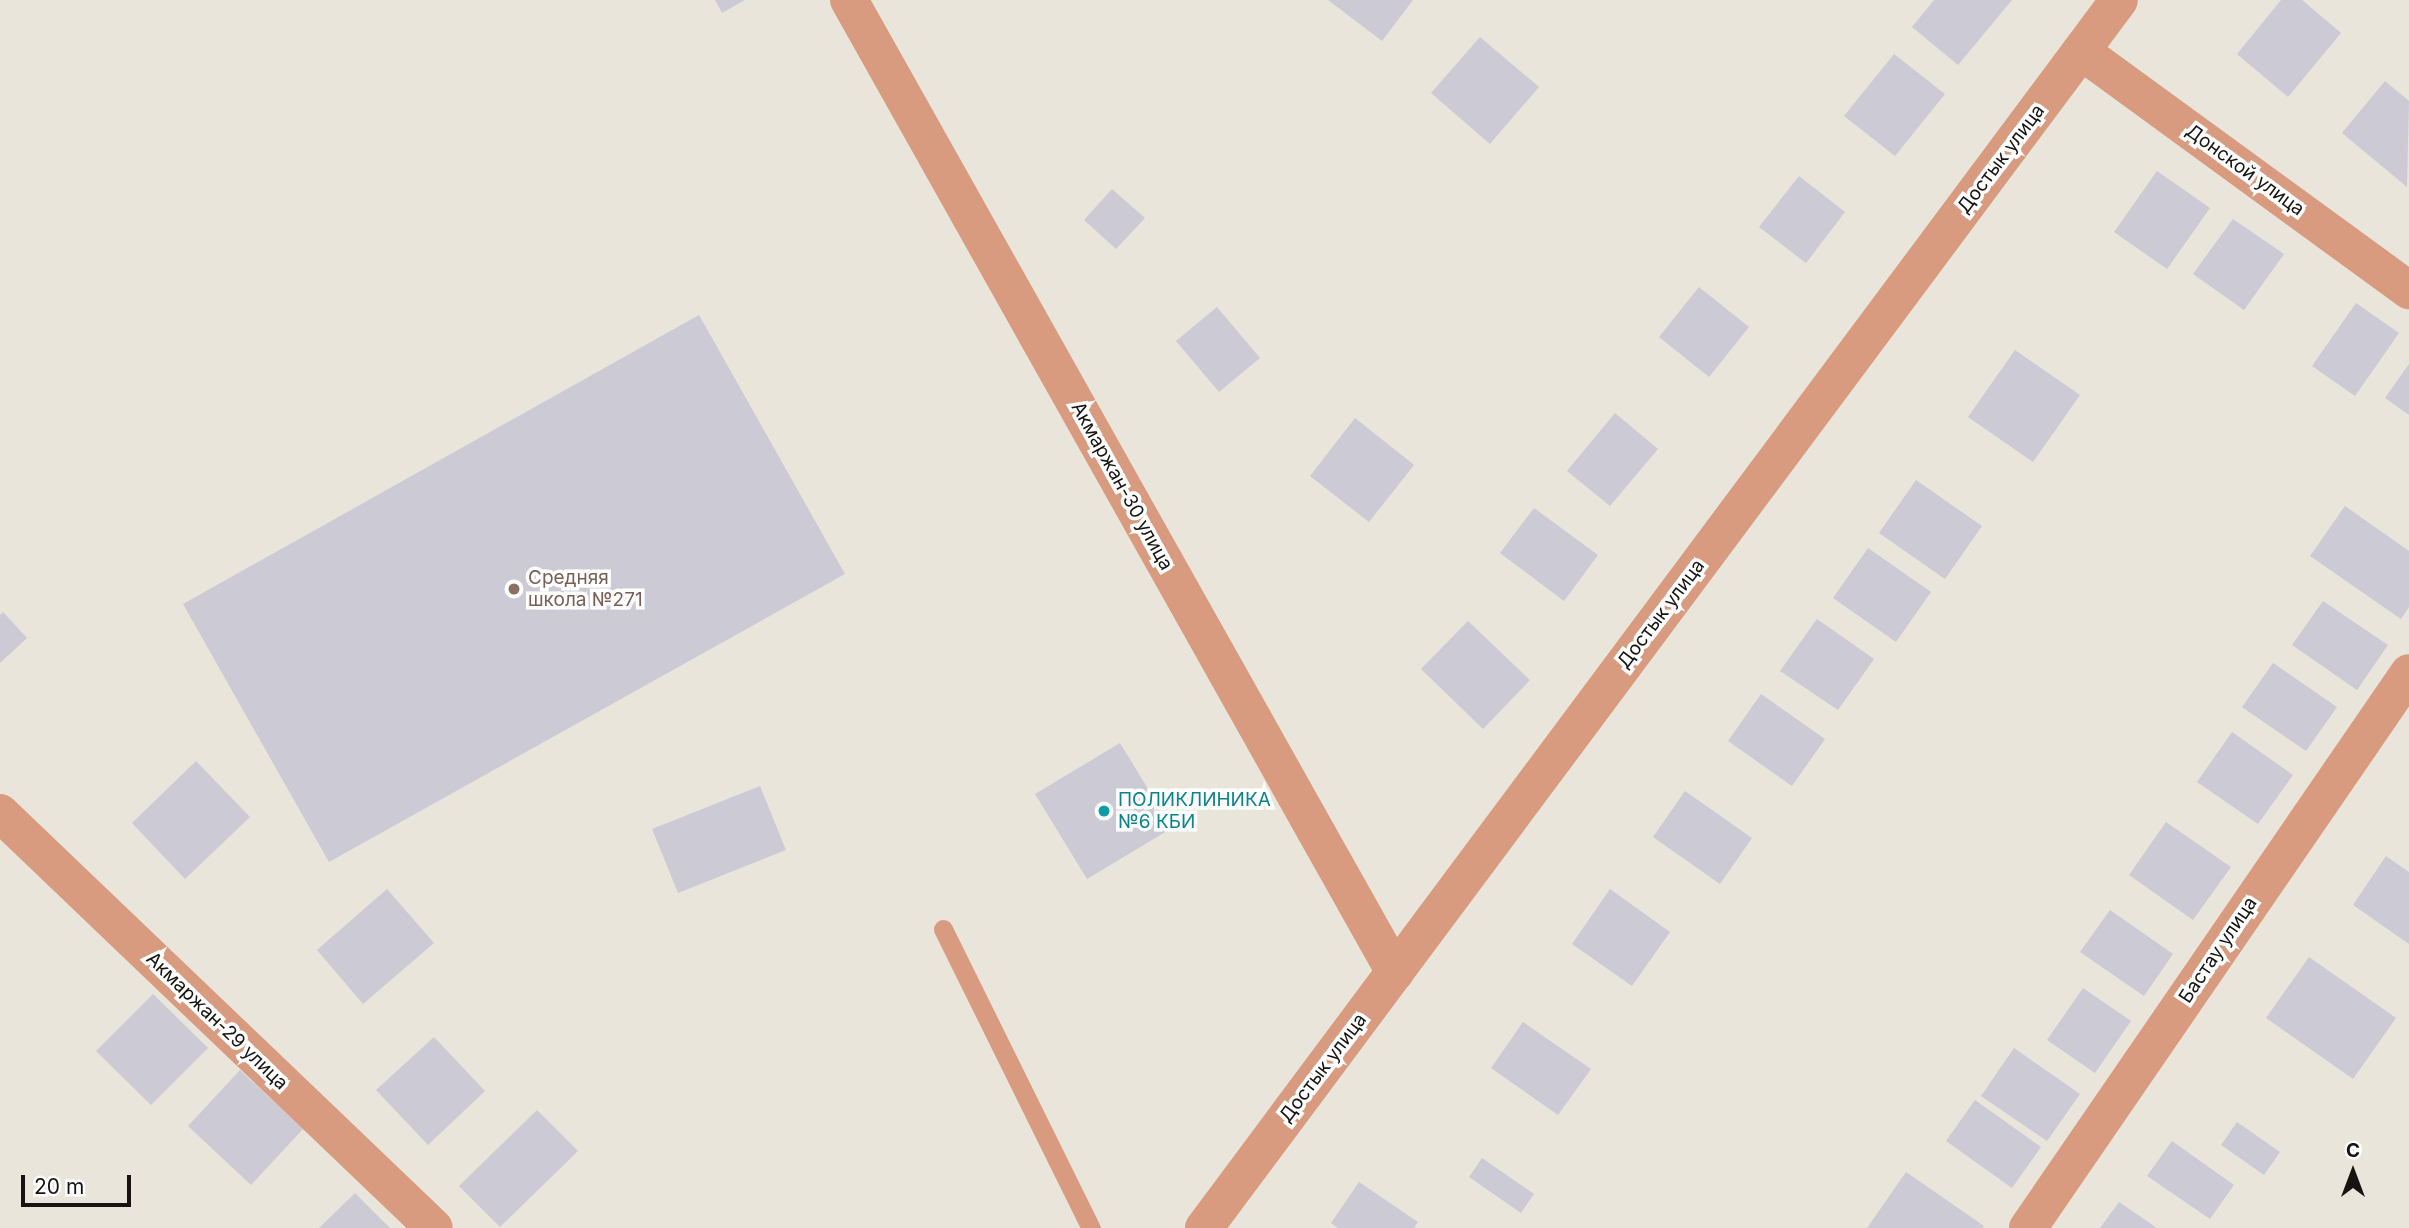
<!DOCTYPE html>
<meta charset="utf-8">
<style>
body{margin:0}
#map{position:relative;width:2409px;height:1228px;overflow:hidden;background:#e9e5db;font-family:Inter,sans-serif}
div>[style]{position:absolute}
.building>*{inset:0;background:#cbcad5}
.service>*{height:19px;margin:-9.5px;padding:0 9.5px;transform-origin:9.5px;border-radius:9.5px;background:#d99b7f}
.minor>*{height:38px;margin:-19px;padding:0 19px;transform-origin:19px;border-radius:19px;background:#d99b7f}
.dots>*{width:19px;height:19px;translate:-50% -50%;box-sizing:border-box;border:4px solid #fff;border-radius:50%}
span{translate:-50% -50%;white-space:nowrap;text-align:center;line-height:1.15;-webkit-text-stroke:7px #fff;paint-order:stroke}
.street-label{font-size:19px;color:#151410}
.education-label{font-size:19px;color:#785e54}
.left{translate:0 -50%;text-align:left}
.culture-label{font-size:19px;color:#0d838f}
.north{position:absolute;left:2318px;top:1137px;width:70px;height:70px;-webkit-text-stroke:5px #fff;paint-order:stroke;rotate:0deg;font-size:19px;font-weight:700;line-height:28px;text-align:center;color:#151410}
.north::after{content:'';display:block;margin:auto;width:24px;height:32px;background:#151410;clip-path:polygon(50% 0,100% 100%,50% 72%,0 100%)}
.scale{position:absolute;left:21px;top:1175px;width:110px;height:32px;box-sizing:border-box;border:4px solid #151410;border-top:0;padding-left:9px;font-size:21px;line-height:24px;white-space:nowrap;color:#151410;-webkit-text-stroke:5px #fff;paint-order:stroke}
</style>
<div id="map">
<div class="building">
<div style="clip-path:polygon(715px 0,745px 0,722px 13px)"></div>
<div style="clip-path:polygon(1328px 0,1413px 0,1382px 41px)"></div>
<div style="clip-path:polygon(1934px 0,2012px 0,1958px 65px,1912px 27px)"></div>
<div style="clip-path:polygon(2281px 0,2302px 0,2341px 33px,2288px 97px,2237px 54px)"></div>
<div style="clip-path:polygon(1480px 37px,1539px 87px,1490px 144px,1431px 93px)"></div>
<div style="clip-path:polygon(1894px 54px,1945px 94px,1895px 156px,1844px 116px)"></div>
<div style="clip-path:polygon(2385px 81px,2409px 101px,2407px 187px,2342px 133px)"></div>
<div style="clip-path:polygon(2157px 171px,2210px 208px,2167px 269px,2114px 232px)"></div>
<div style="clip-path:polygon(1799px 176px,1845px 212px,1806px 263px,1759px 227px)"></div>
<div style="clip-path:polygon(1112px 189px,1145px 218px,1116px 249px,1084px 220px)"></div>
<div style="clip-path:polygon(2233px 219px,2284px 254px,2244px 310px,2193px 274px)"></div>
<div style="clip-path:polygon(1699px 287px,1749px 327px,1709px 377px,1659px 337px)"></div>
<div style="clip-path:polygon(2356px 303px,2399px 333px,2355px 396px,2312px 366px)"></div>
<div style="clip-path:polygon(1217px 307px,1260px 358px,1219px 392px,1176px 341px)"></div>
<div style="clip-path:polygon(699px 315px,845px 574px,329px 862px,183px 604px)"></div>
<div style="clip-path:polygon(2015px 350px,2080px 395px,2033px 462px,1968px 417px)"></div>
<div style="clip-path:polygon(2409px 364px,2409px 415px,2385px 398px)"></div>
<div style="clip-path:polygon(1615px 413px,1658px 449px,1610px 506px,1567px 471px)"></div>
<div style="clip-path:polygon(1355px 418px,1414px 465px,1369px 522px,1310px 476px)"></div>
<div style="clip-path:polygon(1916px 480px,1982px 526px,1945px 579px,1879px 533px)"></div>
<div style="clip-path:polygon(2345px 506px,2409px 551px,2409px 607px,2401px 619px,2310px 556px)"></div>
<div style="clip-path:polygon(1534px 508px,1598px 555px,1564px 601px,1500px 553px)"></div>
<div style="clip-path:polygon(1868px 548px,1931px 592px,1896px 642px,1833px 598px)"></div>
<div style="clip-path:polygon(2323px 601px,2388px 645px,2357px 690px,2292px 645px)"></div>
<div style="clip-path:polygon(3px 612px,27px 638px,0 663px,0 615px)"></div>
<div style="clip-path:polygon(1817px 619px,1874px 659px,1838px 710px,1780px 671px)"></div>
<div style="clip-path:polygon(1468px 621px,1530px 680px,1483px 729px,1421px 669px)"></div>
<div style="clip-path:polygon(2273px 663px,2337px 707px,2306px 751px,2242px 707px)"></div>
<div style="clip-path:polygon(1761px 694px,1825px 739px,1792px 786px,1728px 741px)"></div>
<div style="clip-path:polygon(2232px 732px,2293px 775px,2258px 824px,2197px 782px)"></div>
<div style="clip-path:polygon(1120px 743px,1172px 828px,1087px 879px,1035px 794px)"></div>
<div style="clip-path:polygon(196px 761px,250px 817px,185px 879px,132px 823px)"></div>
<div style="clip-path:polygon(760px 786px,786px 850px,678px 893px,652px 829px)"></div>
<div style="clip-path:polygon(1685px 791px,1752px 838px,1720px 884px,1653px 837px)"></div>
<div style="clip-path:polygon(2166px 822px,2231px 867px,2193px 920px,2129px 875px)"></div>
<div style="clip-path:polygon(2386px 856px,2409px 872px,2409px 944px,2353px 905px)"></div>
<div style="clip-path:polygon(387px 889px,434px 943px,363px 1004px,317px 950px)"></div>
<div style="clip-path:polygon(1610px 889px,1670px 932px,1632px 986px,1572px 944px)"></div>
<div style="clip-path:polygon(2110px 910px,2173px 954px,2144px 996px,2080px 952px)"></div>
<div style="clip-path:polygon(2309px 957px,2396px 1018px,2353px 1079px,2266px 1018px)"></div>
<div style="clip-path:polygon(2083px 988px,2131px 1021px,2095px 1073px,2047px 1040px)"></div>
<div style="clip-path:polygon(153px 994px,208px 1048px,151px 1105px,96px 1051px)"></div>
<div style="clip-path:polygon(1523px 1022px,1591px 1069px,1558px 1115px,1491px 1068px)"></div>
<div style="clip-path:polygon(434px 1037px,485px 1091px,428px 1145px,376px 1090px)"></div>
<div style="clip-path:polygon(2014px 1048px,2080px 1094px,2047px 1141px,1981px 1096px)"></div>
<div style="clip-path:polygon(240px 1070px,303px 1129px,251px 1185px,188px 1126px)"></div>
<div style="clip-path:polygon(1975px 1100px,2041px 1147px,2012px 1188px,1946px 1141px)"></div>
<div style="clip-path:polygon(537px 1110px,578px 1151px,500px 1227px,459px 1186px)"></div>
<div style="clip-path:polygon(2237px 1122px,2280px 1152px,2264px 1175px,2221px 1145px)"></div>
<div style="clip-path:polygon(2172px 1141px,2234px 1185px,2210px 1219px,2147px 1176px)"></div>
<div style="clip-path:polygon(1482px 1158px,1534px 1194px,1521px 1213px,1469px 1177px)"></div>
<div style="clip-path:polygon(1906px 1172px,1984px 1226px,1982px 1228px,1867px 1228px)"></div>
<div style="clip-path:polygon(1359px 1182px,1418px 1222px,1414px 1228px,1338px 1228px,1331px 1223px)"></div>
<div style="clip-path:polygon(355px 1193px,390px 1228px,319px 1228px)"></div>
<div style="clip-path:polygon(2119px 1202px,2157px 1228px,2100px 1228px)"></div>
</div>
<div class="service">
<div style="left:943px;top:929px;width:334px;rotate:63.7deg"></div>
</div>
<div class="minor">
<div style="left:849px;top:0;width:1115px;rotate:60.68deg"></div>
<div style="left:2081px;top:51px;width:406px;rotate:36.1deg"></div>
<div style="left:0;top:813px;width:600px;rotate:43.72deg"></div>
<div style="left:1204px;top:1228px;width:1531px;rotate:-53.31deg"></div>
<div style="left:2028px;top:1228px;width:673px;rotate:-55.53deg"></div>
</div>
<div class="dots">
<div style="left:514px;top:589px;background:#8d6e63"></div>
<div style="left:1104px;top:811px;background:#0f9aa8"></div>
</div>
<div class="street-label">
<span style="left:2001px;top:159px;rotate:-53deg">Достык улица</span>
<span style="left:2245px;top:170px;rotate:36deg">Донской улица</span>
<span style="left:1122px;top:486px;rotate:61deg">Акмаржан-30 улица</span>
<span style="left:1661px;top:614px;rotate:-53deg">Достык улица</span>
<span style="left:2218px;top:950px;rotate:-56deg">Бастау улица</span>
<span style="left:217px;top:1021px;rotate:44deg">Акмаржан-29 улица</span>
<span style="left:1323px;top:1068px;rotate:-53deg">Достык улица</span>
</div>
<div class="education-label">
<span class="left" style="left:528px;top:589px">Средняя<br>школа №271</span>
</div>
<div class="culture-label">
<span class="left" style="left:1118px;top:811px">ПОЛИКЛИНИКА<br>№6 КБИ</span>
</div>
<div class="north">С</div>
<div class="scale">20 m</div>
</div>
